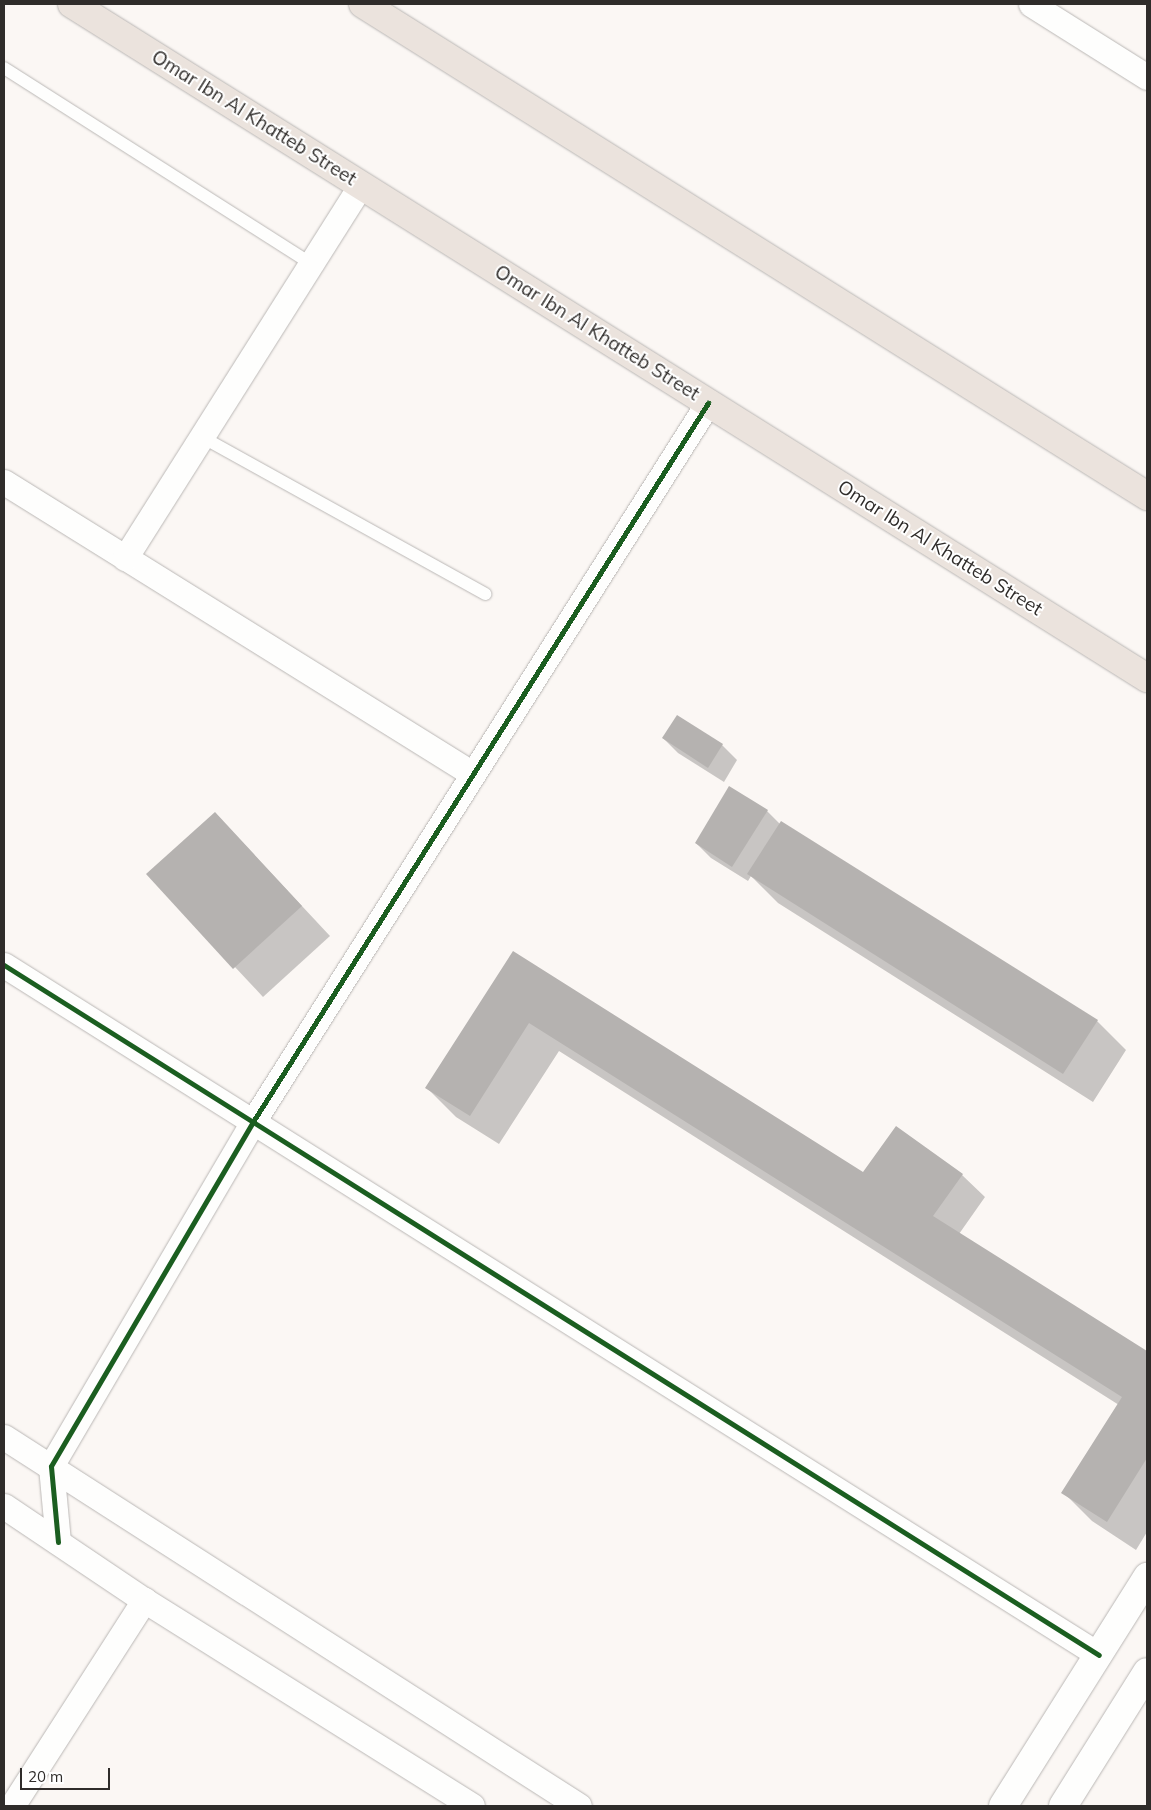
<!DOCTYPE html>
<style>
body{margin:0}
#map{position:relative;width:1151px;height:1810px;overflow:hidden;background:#fbf7f4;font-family:Mulish,sans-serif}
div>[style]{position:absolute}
.shadow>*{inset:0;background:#0003}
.building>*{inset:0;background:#b5b2b0}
.roads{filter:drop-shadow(0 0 1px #bab7b5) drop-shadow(0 0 1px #bab7b5)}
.service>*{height:12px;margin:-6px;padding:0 6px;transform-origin:6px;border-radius:6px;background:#fefefd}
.minor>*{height:25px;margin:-12.5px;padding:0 12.5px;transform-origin:12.5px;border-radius:12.5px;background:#fefefd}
.tertiary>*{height:28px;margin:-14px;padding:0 14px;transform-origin:14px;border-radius:14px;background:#fefefd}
.primary>*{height:28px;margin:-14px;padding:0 14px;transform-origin:14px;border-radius:14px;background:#ebe3dd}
.cycleway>*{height:5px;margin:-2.5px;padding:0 2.5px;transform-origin:2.5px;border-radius:2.5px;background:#1b5e20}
span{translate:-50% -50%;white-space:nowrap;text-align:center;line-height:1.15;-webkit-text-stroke:4px #fff;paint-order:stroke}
.street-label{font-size:19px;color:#2f2c2a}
.frame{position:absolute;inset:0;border:5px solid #2f2c2a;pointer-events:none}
.scale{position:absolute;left:20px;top:1768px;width:90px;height:22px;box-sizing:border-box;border:2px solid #2f2c2a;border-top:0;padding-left:6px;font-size:15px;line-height:18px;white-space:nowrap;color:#2f2c2a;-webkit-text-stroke:4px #fff;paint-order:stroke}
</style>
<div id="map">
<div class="shadow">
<div style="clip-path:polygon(677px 717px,722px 745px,737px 760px,724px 782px,678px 753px,663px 738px)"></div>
<div style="clip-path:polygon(767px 811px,780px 824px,1097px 1021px,1126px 1050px,1093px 1102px,778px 903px,751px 876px,748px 881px,711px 858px,696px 843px)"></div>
<div style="clip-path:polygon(215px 813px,330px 936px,263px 997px,148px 874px)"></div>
<div style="clip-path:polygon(513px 953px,863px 1174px,962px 1175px,985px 1197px,959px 1234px,1147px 1353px,1147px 1532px,1136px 1550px,1092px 1521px,1063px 1492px,1119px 1405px,559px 1051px,499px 1144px,456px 1117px,427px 1088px)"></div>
</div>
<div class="building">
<div style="clip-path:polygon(677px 715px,723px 744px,708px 768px,662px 738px)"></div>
<div style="clip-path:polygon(729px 786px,768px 810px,732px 867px,695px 843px)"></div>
<div style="clip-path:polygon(215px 812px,302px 906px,233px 969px,146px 874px)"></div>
<div style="clip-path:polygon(781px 821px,1098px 1020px,1063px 1074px,747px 874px)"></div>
<div style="clip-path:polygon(513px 951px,863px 1172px,896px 1126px,963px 1174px,933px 1216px,1147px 1351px,1147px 1458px,1107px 1522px,1061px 1493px,1122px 1397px,529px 1023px,470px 1116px,425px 1088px)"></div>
</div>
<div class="roads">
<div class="service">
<div style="left:4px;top:68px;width:365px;rotate:32.5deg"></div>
<div style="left:202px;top:437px;width:324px;rotate:29deg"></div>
</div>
<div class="minor">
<div style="left:1031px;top:4px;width:137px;rotate:32.2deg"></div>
<div style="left:4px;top:482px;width:552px;rotate:31.91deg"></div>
<div style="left:125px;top:558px;width:442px;rotate:-57.7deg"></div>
<div style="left:4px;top:965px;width:1294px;rotate:32.22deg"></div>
<div style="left:4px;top:1437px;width:683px;rotate:32.69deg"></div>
<div style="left:4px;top:1506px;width:169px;rotate:33.9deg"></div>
<div style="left:144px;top:1600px;width:387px;rotate:32.1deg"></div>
<div style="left:58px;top:1542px;width:76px;rotate:-95.3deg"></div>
<div style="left:51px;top:1466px;width:401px;rotate:-59.6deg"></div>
<div style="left:254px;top:1120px;width:849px;rotate:-57.66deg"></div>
<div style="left:12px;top:1806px;width:245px;rotate:-57.3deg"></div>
</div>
<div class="tertiary">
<div style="left:1003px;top:1806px;width:271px;rotate:-57.8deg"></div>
<div style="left:1063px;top:1806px;width:158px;rotate:-57.9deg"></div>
</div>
<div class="primary">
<div style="left:72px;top:4px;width:1269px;rotate:32.09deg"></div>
<div style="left:363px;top:4px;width:926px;rotate:32.11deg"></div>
</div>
</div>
<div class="cycleway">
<div style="left:4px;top:965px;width:1294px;rotate:32.22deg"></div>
<div style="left:58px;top:1542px;width:76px;rotate:-95.3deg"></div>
<div style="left:51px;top:1466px;width:401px;rotate:-59.6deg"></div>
<div style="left:254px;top:1120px;width:849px;rotate:-57.66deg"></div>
</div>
<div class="street-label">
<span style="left:254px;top:118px;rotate:32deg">Omar Ibn Al Khatteb Street</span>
<span style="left:597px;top:333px;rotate:32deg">Omar Ibn Al Khatteb Street</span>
<span style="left:940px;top:548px;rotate:32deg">Omar Ibn Al Khatteb Street</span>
</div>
<div class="frame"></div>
<div class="scale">20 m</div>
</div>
